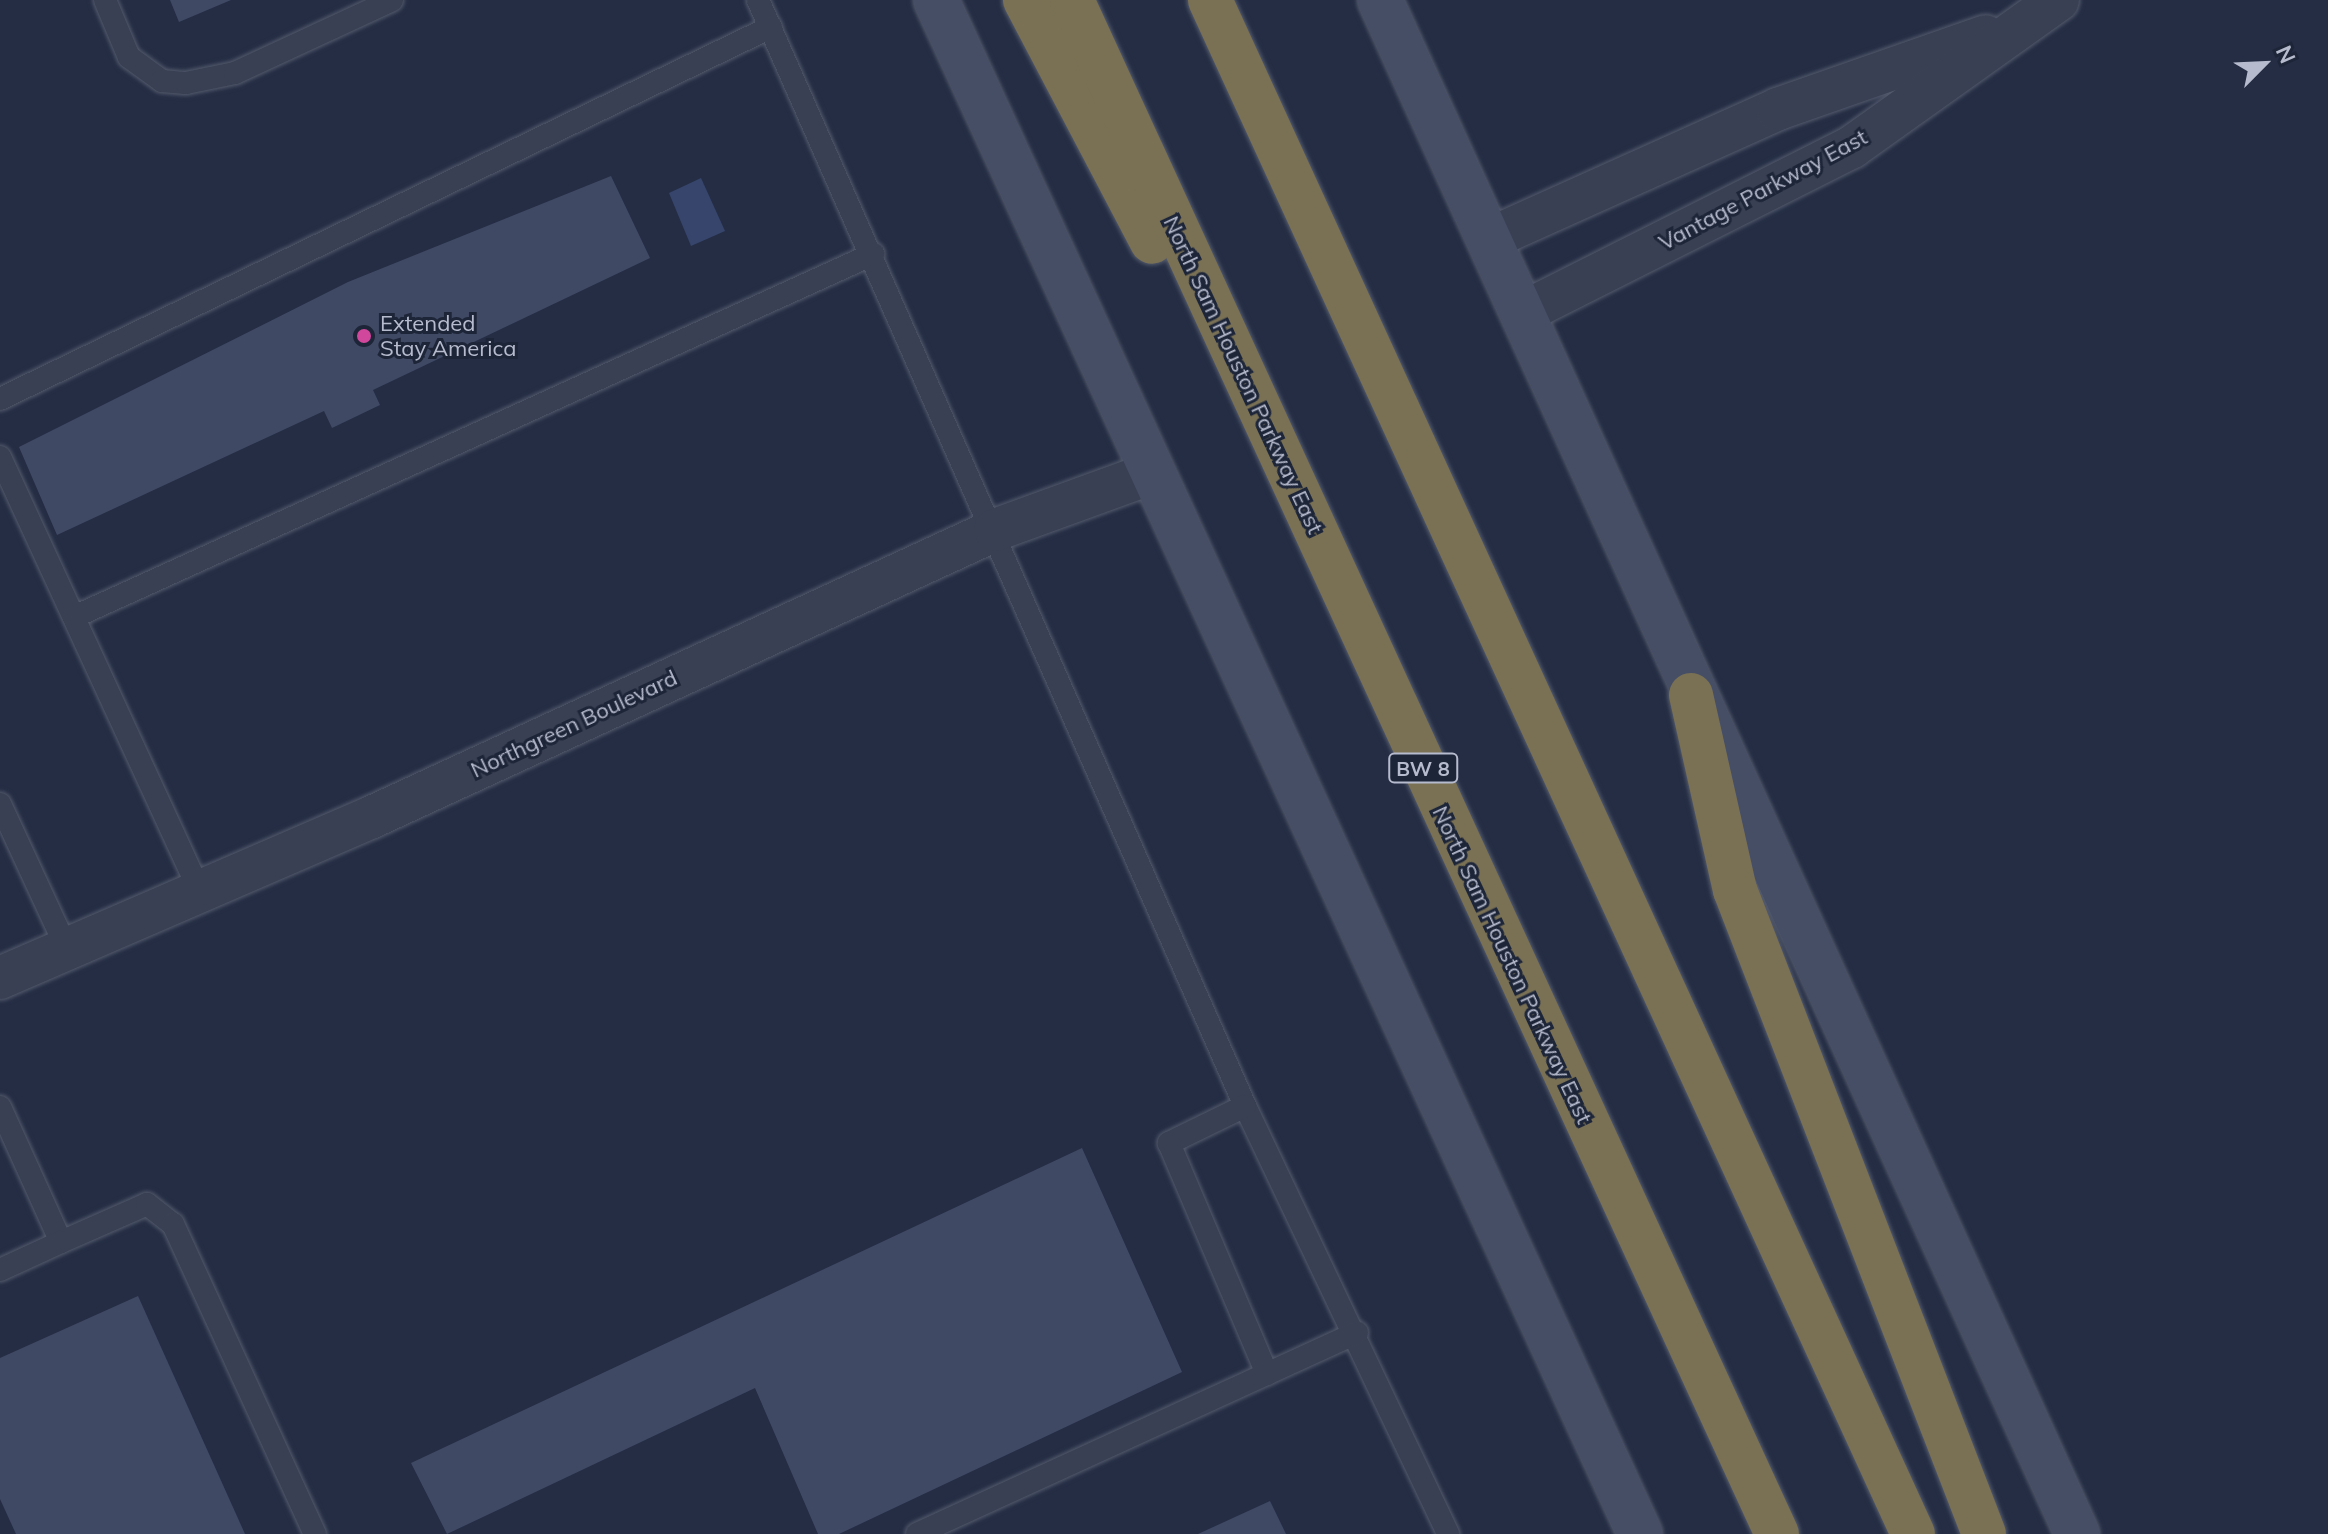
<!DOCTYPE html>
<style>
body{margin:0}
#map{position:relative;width:2328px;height:1534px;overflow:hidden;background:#242d44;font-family:Mulish,sans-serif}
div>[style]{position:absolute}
.water>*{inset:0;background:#37456c}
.building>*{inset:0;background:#404964}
.roads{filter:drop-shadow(0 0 2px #545b6d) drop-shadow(0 0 2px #545b6d)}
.lane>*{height:22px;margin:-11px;padding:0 11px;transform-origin:11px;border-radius:11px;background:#394053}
.street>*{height:42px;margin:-21px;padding:0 21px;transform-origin:21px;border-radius:21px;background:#394053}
.secondary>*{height:44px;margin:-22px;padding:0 22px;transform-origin:22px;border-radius:22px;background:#464e66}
.highway>*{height:44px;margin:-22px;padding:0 22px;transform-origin:22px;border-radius:22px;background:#7a7155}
.dots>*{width:22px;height:22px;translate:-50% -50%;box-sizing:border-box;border:4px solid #1d2538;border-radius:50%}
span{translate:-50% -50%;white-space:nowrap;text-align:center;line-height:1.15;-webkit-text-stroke:6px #1d2538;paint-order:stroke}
.shield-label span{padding:2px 6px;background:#1d2538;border:2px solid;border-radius:6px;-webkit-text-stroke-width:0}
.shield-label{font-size:20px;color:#b6bbcd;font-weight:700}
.street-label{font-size:22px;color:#b6bbcd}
.poi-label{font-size:22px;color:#b6bbcd}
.left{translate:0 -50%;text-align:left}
.north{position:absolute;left:2224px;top:24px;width:80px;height:80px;-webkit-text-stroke:6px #1d2538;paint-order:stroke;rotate:66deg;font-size:22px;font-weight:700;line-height:32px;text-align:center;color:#b6bbcd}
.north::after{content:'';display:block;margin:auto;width:28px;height:36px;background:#b6bbcd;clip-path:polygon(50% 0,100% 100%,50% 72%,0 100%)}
</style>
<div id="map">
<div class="water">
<div style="clip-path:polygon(701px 178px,725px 231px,691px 246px,669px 193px)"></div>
</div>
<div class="building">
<div style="clip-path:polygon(170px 0,231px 0,179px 22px)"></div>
<div style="clip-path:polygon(611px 176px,650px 258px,373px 390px,380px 405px,332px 428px,324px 411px,57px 535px,19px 447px,348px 282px)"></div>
<div style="clip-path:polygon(1082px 1148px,1182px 1372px,839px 1534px,818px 1534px,755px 1388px,447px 1534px,411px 1463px)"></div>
<div style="clip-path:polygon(138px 1296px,245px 1534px,16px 1534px,0 1499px,0 1358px)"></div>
<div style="clip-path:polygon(1270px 1501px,1286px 1534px,1198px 1534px)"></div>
</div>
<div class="roads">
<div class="lane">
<div style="left:105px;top:0;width:62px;rotate:67.2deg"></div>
<div style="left:129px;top:57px;width:41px;rotate:36deg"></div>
<div style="left:162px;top:81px;width:24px;rotate:5deg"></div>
<div style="left:186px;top:83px;width:50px;rotate:-11.5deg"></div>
<div style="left:235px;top:73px;width:173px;rotate:-24.9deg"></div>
<div style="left:758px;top:0;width:1208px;rotate:66.23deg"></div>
<div style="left:1245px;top:1106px;width:474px;rotate:64.6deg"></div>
<div style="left:0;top:399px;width:856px;rotate:-25.76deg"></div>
<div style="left:0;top:457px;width:479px;rotate:65.3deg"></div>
<div style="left:74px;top:617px;width:878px;rotate:-24.43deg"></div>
<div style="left:0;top:804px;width:160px;rotate:65.2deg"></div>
<div style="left:1245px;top:1106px;width:85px;rotate:154deg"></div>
<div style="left:1169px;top:1143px;width:251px;rotate:67deg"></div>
<div style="left:0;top:1107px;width:148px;rotate:65.7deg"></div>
<div style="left:61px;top:1242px;width:94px;rotate:-23.8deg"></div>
<div style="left:147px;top:1204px;width:33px;rotate:38deg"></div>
<div style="left:173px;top:1224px;width:341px;rotate:65.4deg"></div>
<div style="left:0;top:1270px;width:67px;rotate:-24.7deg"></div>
<div style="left:917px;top:1534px;width:484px;rotate:-24.6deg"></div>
</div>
<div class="street">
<div style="left:1489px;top:239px;width:317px;rotate:-24.2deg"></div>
<div style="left:1778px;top:109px;width:220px;rotate:-19.3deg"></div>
<div style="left:1522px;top:313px;width:369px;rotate:-26.7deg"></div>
<div style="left:1852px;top:147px;width:253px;rotate:-35.5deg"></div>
<div style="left:0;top:978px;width:405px;rotate:-23.4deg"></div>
<div style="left:372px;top:817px;width:686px;rotate:-24.73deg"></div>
<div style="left:995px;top:530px;width:164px;rotate:-20deg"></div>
</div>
<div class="secondary">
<div style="left:936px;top:0;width:1688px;rotate:65.35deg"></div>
<div style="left:1380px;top:0;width:1685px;rotate:65.56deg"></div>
</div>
<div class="highway">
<div style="left:1025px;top:0;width:273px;rotate:62.3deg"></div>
<div style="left:1072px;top:0;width:1688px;rotate:65.32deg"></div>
<div style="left:1210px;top:0;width:1687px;rotate:65.38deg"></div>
<div style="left:1691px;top:695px;width:200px;rotate:77.3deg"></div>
<div style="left:1735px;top:890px;width:690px;rotate:68.86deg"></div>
</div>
</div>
<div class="dots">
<div style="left:364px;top:336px;background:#d1479c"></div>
</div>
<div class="shield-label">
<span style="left:1423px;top:768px">BW 8</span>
</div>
<div class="street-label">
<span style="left:1763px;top:190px;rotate:-28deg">Vantage Parkway East</span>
<span style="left:1243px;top:375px;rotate:65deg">North Sam Houston Parkway East</span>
<span style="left:574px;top:724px;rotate:-25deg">Northgreen Boulevard</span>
<span style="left:1512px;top:965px;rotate:65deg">North Sam Houston Parkway East</span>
</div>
<div class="poi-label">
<span class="left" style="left:380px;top:336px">Extended<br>Stay America</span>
</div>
<div class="north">N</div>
</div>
